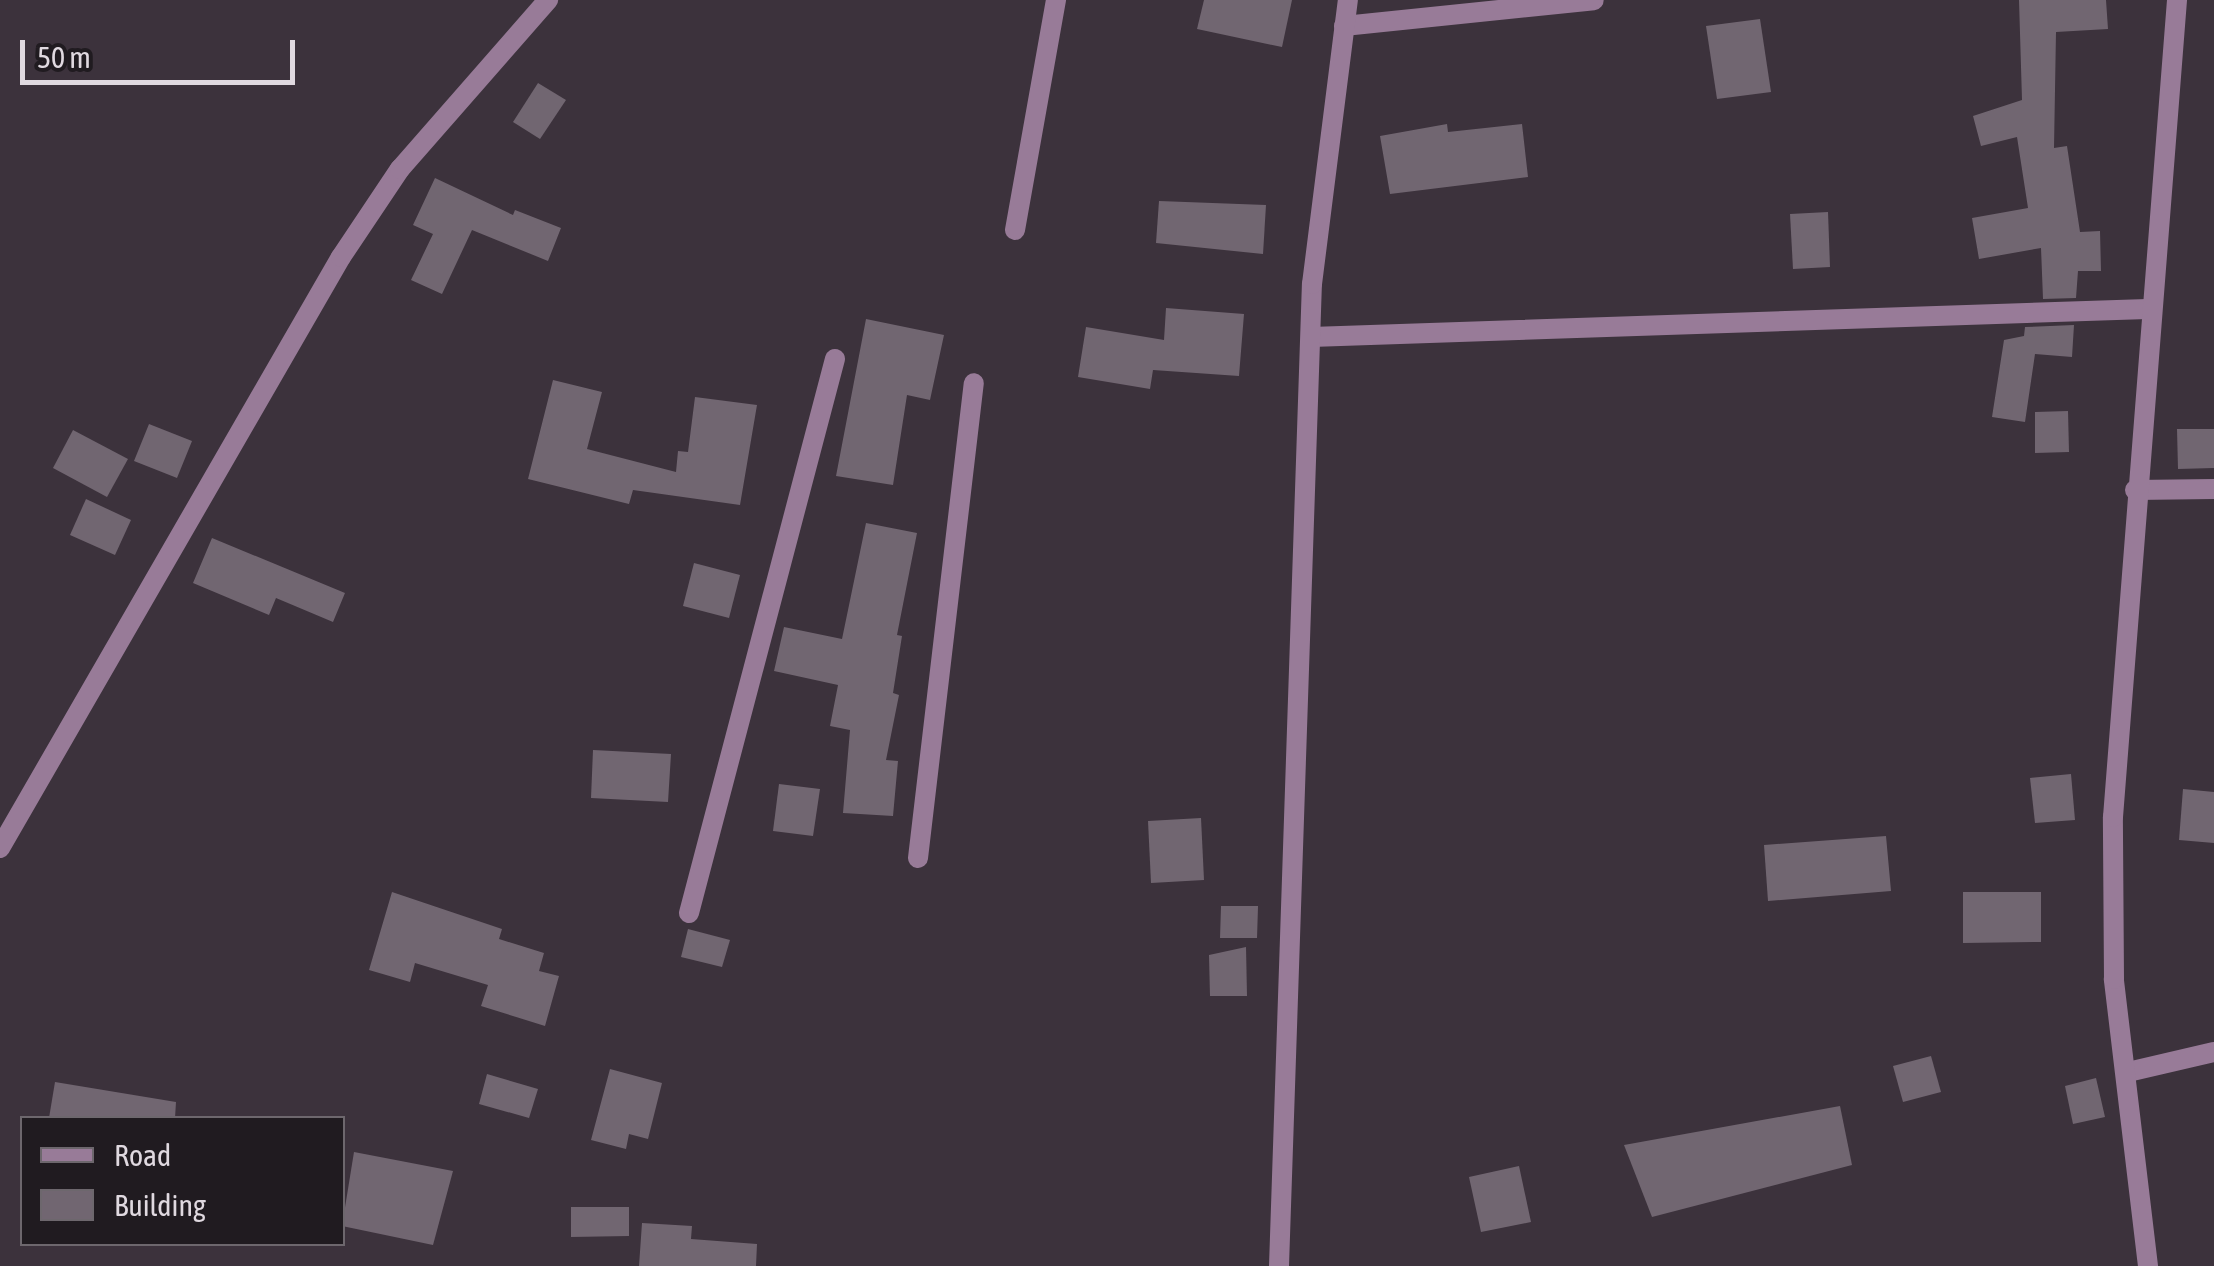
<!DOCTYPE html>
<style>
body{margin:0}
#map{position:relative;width:2214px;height:1266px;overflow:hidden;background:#3c323c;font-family:"Asap Condensed",sans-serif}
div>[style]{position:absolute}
.building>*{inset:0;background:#716671}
.minor>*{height:20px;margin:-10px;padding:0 10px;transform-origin:10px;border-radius:10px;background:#987b98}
span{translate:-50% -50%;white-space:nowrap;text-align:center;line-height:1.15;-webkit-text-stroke:8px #201b20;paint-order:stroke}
.legend{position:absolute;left:20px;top:1116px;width:325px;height:130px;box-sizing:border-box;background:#201b20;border:2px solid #6d676d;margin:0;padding:12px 18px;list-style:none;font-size:30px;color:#e0d9e0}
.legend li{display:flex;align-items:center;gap:20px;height:50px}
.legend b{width:50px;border:2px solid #6d676d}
.scale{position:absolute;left:20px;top:40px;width:275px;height:45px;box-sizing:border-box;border:5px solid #e0d9e0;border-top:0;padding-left:12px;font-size:30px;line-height:35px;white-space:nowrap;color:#e0d9e0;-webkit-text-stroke:8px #201b20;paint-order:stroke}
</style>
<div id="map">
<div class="building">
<div style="clip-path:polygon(1204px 0,1292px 0,1282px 47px,1197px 29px)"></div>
<div style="clip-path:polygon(2019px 0,2106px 0,2108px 29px,2056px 32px,2054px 148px,2067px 146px,2080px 232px,2100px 231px,2101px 271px,2078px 271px,2076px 298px,2043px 299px,2041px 248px,1979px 259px,1972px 218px,2028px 208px,2017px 137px,1981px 146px,1973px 116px,2022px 100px)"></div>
<div style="clip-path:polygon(1760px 19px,1771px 92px,1717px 99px,1706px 26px)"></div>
<div style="clip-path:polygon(538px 83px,566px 100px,540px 139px,513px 122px)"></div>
<div style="clip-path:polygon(1447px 124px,1448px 132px,1522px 124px,1528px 177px,1390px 194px,1380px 136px)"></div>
<div style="clip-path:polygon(435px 178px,513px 215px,515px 210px,561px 228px,548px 261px,472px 230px,442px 294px,411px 280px,433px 234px,413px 225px)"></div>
<div style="clip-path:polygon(1159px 201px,1266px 205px,1263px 254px,1156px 243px)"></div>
<div style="clip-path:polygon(1828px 212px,1830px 267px,1793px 269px,1790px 214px)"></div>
<div style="clip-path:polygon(1166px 308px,1244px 314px,1239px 376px,1153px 370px,1150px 389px,1078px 377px,1086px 327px,1164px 340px)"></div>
<div style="clip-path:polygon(866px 319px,944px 335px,930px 400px,907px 395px,893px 485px,836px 476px)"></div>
<div style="clip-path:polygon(2074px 325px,2072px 357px,2035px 354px,2025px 422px,1992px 417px,2004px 340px,2024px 336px,2025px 327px)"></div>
<div style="clip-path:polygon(553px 380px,602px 392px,587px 449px,676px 472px,678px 451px,688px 452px,695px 397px,757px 405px,740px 505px,633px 490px,629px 504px,528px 479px)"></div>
<div style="clip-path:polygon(2068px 411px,2069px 452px,2035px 453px,2035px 412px)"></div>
<div style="clip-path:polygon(149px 424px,192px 441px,177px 478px,134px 461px)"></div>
<div style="clip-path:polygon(2177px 429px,2214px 429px,2214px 468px,2178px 469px)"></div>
<div style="clip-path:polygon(73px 430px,128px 459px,107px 497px,53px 468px)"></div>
<div style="clip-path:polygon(86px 499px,131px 520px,115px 555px,70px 535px)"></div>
<div style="clip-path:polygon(866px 523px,917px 533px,897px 635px,902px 636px,893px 693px,899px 695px,886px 760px,898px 761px,893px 816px,843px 813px,850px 730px,830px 726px,838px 685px,774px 671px,784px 627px,842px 639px)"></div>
<div style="clip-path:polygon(212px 538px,345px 593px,333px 622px,276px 598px,269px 615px,193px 583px)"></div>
<div style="clip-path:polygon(694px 563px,740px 575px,729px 618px,683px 606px)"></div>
<div style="clip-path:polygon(593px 750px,671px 754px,668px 802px,591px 798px)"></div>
<div style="clip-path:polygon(2071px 774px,2075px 820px,2035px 823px,2030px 778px)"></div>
<div style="clip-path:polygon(779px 784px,820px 789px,813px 836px,773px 831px)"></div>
<div style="clip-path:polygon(2183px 789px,2214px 792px,2214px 843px,2179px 840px)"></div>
<div style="clip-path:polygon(1201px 818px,1204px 880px,1151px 883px,1148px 821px)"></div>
<div style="clip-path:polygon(1886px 836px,1891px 891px,1768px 901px,1764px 845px)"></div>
<div style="clip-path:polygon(392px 892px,502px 929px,499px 939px,544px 953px,539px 971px,559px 976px,545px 1026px,481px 1006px,488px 985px,415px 963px,410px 982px,369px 970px)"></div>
<div style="clip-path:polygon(1963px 892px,2041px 892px,2041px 942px,1963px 943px)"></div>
<div style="clip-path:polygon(1221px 906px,1258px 906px,1257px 938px,1220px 938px)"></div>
<div style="clip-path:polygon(688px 929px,730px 940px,722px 967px,681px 957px)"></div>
<div style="clip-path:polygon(1246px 947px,1247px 996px,1210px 996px,1209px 955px)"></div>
<div style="clip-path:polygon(1931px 1056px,1941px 1092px,1903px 1102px,1893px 1066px)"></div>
<div style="clip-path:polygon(610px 1069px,662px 1083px,648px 1139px,629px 1134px,626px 1149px,591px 1140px)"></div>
<div style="clip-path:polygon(487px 1074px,538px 1089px,529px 1118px,479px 1104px)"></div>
<div style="clip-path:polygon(2096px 1078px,2105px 1117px,2073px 1124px,2065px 1086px)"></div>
<div style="clip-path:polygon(55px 1082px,176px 1102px,175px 1118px,49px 1118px)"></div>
<div style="clip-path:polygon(1840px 1106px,1852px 1165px,1652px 1217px,1624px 1145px)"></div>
<div style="clip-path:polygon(354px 1152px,453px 1171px,433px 1245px,342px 1226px)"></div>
<div style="clip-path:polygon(1519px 1166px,1531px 1222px,1481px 1232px,1469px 1177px)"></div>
<div style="clip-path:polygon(571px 1207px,629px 1207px,629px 1236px,571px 1237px)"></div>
<div style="clip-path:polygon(642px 1223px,692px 1226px,691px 1239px,757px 1244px,756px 1266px,639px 1266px)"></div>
</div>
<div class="minor">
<div style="left:1344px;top:26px;width:251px;rotate:-5.9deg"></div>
<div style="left:1015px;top:230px;width:234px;rotate:-79.9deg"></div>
<div style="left:1311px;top:337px;width:837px;rotate:-1.92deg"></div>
<div style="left:2135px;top:490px;width:79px;rotate:-0.7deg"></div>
<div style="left:0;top:848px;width:682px;rotate:-60.02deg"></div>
<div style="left:341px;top:257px;width:106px;rotate:-56.2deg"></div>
<div style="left:400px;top:169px;width:225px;rotate:-48.8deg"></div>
<div style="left:918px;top:858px;width:478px;rotate:-83.3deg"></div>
<div style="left:689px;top:913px;width:573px;rotate:-75.24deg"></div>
<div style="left:2128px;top:1072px;width:88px;rotate:-13.1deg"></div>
<div style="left:1279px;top:1266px;width:983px;rotate:-88.08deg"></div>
<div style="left:1312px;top:284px;width:286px;rotate:-82.8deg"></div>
<div style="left:2148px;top:1266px;width:289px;rotate:-96.8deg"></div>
<div style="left:2114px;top:979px;width:162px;rotate:-90.4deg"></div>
<div style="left:2113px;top:817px;width:820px;rotate:-85.52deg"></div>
</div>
<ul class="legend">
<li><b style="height:12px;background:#987b98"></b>Road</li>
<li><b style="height:28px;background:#716671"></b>Building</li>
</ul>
<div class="scale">50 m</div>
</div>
